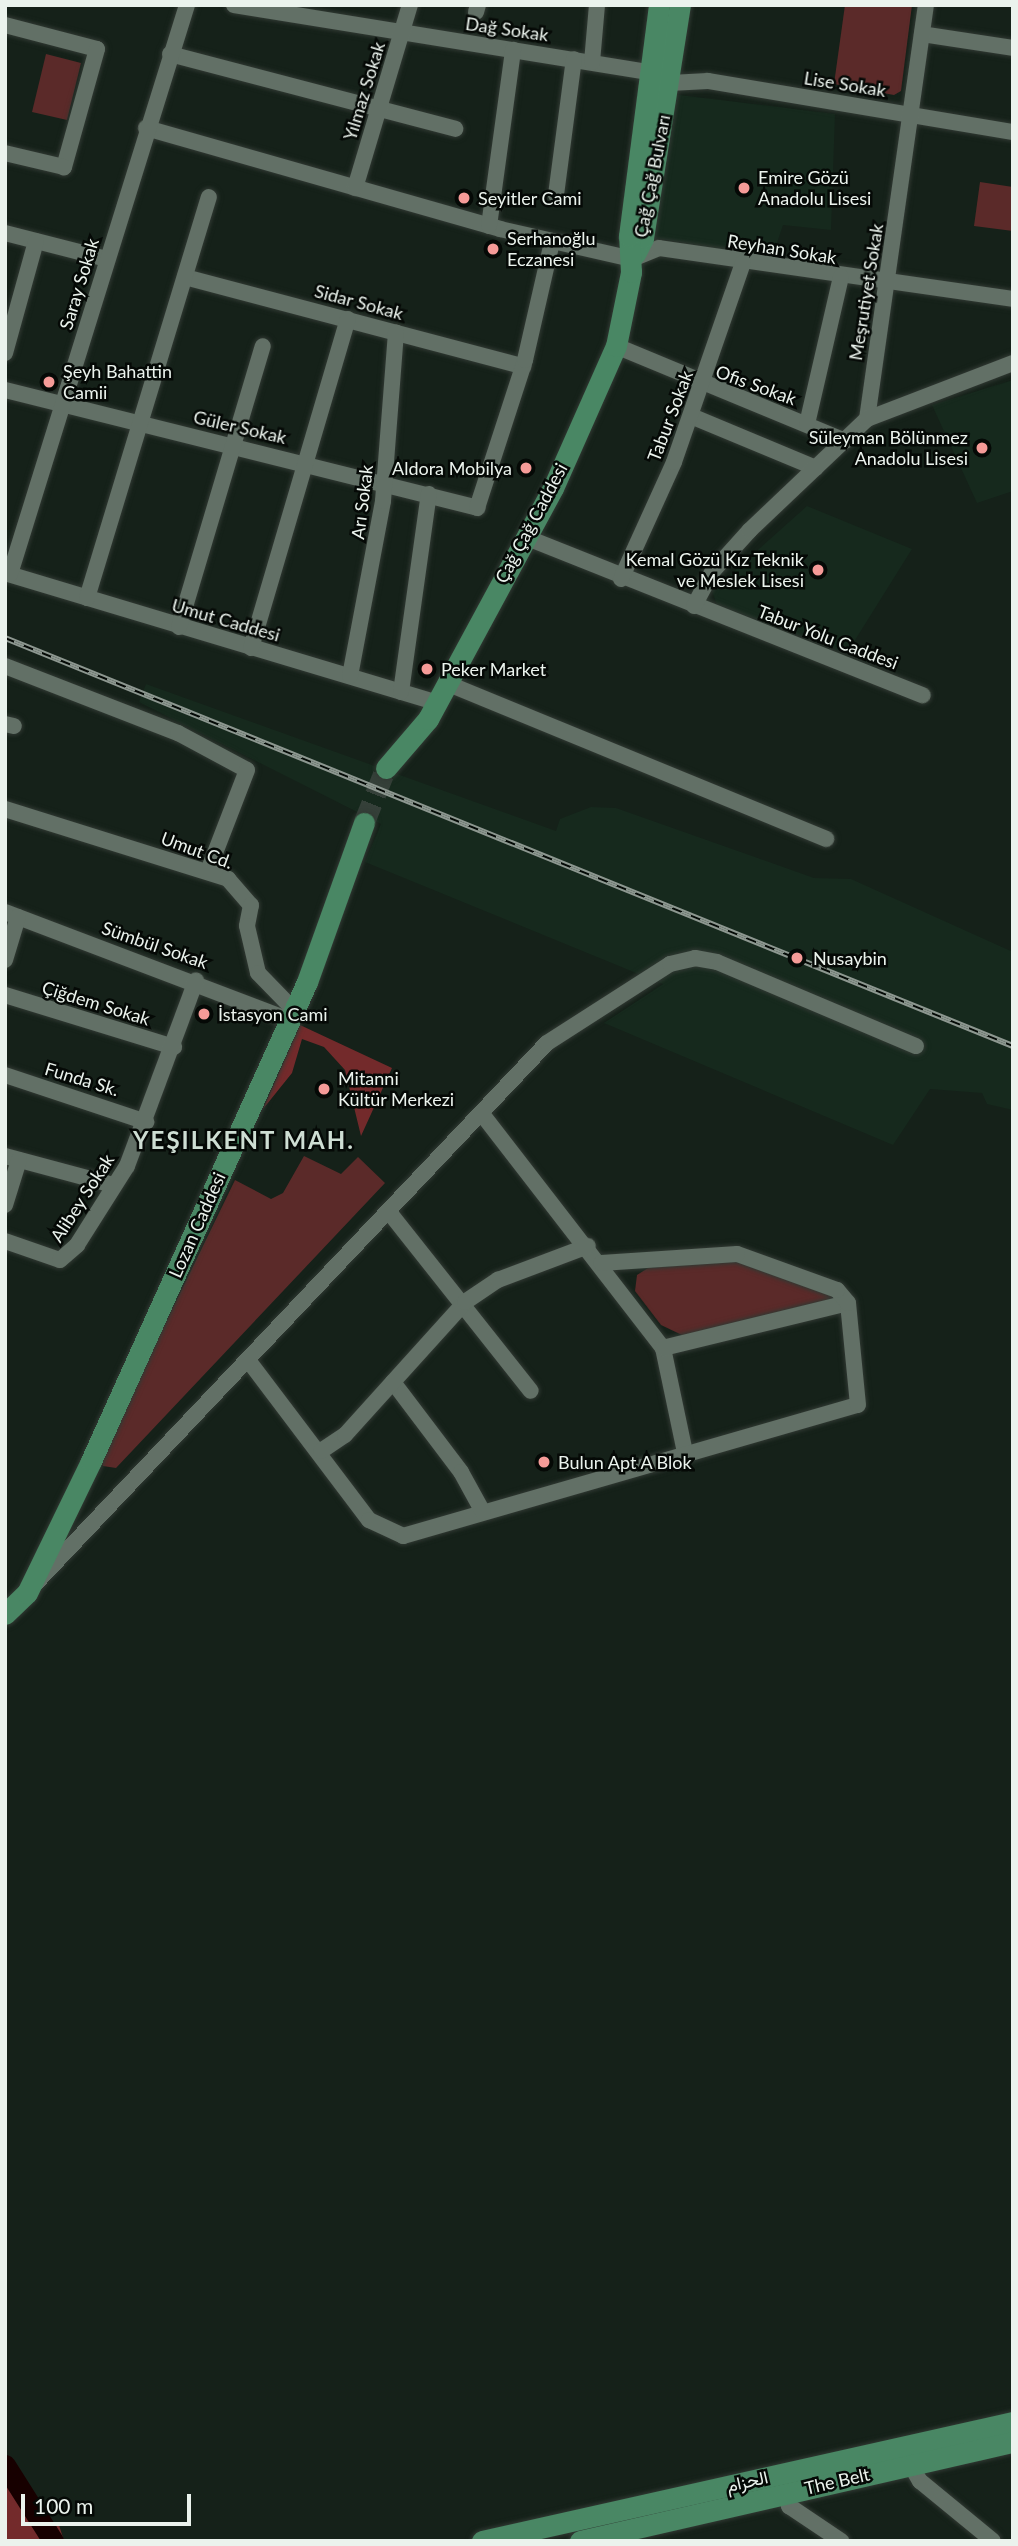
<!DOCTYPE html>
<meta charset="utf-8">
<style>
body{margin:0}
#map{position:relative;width:1018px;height:2546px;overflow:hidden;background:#152119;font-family:Lato,Vazirmatn,sans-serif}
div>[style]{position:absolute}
.built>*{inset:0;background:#16291d}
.green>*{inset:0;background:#5b2a29}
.forest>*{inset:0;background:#732a2b}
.river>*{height:21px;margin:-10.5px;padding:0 10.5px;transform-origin:10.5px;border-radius:10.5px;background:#170000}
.major-tunnel>*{height:21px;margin-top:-10.5px;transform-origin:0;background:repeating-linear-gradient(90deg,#354039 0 21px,transparent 0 31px)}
.roads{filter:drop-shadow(0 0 2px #313933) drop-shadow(0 0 2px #313933)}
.minor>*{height:16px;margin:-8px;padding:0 8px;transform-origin:8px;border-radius:8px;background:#627066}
.major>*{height:21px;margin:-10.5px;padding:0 10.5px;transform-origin:10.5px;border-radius:10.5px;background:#498764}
.rail>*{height:6px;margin-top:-3px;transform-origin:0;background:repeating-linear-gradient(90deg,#050906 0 10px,#8d9790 0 20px);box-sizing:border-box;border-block:2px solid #8d9790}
.dots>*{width:19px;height:19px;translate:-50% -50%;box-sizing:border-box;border:4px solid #050906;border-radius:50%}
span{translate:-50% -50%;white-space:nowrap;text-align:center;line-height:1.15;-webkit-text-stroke:5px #050906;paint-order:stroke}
.street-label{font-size:18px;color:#ebf3ed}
.poi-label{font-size:18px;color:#ebf3ed}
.left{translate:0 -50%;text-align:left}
.right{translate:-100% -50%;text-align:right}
.district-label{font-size:24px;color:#ceded3;font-weight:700;letter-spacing:2px}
.frame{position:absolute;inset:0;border:7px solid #ebf3ed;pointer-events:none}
.scale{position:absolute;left:21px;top:2494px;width:170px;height:32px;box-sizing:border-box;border:4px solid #ebf3ed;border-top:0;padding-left:9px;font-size:21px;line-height:24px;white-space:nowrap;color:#ebf3ed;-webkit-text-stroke:5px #050906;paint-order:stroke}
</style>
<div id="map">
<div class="built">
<div style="clip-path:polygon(671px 94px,835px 114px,831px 230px,783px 225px,772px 258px,650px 237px)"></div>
<div style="clip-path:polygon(1013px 380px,1013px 491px,977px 503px,932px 405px)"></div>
<div style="clip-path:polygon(807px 506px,912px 549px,847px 653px,717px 605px,712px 591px)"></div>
<div style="clip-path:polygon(146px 684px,556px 831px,560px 819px,591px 807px,616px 808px,814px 878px,851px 879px,1013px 952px,1013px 1110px,987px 1104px,982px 1093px,930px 1089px,893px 1145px,604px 1023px,663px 984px,365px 862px,381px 824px,139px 702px)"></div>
</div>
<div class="green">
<div style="clip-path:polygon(845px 5px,912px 5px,901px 91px,894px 95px,834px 84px)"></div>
<div style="clip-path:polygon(46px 54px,81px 63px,67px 120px,32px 112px)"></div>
<div style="clip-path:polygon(980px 182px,1013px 187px,1013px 231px,974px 226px)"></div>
<div style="clip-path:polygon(304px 1156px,341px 1174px,358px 1157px,385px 1183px,116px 1468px,103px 1466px,100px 1458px,235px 1180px,271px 1199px,283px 1193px)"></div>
<div style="clip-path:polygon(734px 1261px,832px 1296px,831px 1299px,684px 1336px,661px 1325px,635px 1291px,637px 1275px,648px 1268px)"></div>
</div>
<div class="forest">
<div style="clip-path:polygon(300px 1025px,392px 1068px,361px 1136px,345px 1070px,324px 1047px,302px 1039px,292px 1073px,263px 1109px)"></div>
<div style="clip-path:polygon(5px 2452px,30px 2500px,50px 2530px,59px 2525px,64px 2541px,5px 2541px)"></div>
</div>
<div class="river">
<div style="left:5px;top:2465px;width:90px;rotate:57.7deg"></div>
</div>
<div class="major-tunnel">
<div style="left:364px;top:823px;width:59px;rotate:-68.2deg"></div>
</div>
<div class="roads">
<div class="minor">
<div style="left:234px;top:5px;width:420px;rotate:9.2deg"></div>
<div style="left:476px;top:12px;width:7px;rotate:-74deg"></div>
<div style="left:5px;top:25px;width:95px;rotate:14.6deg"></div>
<div style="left:97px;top:49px;width:123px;rotate:105.6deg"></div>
<div style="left:64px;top:167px;width:61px;rotate:-166.7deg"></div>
<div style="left:922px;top:34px;width:92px;rotate:8.7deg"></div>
<div style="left:170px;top:54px;width:295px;rotate:14.7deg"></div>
<div style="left:592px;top:62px;width:57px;rotate:-85deg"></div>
<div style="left:670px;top:83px;width:38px;rotate:-3deg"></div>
<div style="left:708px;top:81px;width:309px;rotate:9.5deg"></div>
<div style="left:146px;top:128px;width:368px;rotate:15.9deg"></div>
<div style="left:500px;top:229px;width:135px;rotate:12.8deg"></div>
<div style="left:632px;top:259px;width:29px;rotate:-22deg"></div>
<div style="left:659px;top:248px;width:358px;rotate:8.2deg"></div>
<div style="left:355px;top:188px;width:191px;rotate:-73.3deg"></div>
<div style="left:556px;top:195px;width:137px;rotate:-82.5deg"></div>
<div style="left:489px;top:226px;width:178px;rotate:-82.2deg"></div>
<div style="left:5px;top:233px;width:104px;rotate:14.4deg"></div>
<div style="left:185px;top:277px;width:350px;rotate:14.8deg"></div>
<div style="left:616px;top:346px;width:248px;rotate:22.5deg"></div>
<div style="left:5px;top:353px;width:116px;rotate:-74.5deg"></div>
<div style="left:5px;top:390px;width:487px;rotate:14deg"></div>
<div style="left:477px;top:508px;width:156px;rotate:-72deg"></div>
<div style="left:525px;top:360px;width:121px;rotate:-77.1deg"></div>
<div style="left:691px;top:416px;width:135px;rotate:22.6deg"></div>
<div style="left:867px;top:419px;width:418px;rotate:-81.9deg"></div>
<div style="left:807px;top:424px;width:151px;rotate:-77deg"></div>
<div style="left:525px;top:537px;width:428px;rotate:21.7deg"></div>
<div style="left:5px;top:573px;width:450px;rotate:16.7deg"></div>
<div style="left:10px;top:574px;width:596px;rotate:-72.72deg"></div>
<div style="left:621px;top:579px;width:128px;rotate:-65.6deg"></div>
<div style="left:674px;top:462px;width:211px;rotate:-70.9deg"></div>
<div style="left:87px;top:598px;width:419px;rotate:-73.1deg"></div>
<div style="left:694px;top:606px;width:40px;rotate:-62deg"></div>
<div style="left:713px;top:571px;width:55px;rotate:-47.9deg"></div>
<div style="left:750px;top:530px;width:161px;rotate:-43.5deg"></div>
<div style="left:867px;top:419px;width:156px;rotate:-21deg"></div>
<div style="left:179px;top:627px;width:293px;rotate:-73.4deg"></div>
<div style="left:251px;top:648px;width:343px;rotate:-73.6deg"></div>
<div style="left:5px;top:666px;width:186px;rotate:21.2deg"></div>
<div style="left:178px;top:733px;width:78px;rotate:28.2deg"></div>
<div style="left:247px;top:770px;width:108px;rotate:111.1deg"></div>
<div style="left:350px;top:676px;width:178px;rotate:-79.3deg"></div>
<div style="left:383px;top:501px;width:169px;rotate:-85.6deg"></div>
<div style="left:446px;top:683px;width:411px;rotate:22.3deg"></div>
<div style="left:401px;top:692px;width:200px;rotate:-82deg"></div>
<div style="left:5px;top:724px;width:9px;rotate:13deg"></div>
<div style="left:5px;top:809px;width:234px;rotate:17.4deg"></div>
<div style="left:228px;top:879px;width:35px;rotate:49deg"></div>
<div style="left:251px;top:905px;width:21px;rotate:101deg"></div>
<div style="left:247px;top:926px;width:48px;rotate:76.8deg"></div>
<div style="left:258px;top:973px;width:52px;rotate:45.8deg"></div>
<div style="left:5px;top:912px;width:305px;rotate:20.8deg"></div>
<div style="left:5px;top:960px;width:45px;rotate:-73.2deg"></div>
<div style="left:5px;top:995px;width:177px;rotate:17.1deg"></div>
<div style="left:5px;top:1075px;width:149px;rotate:18.4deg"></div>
<div style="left:482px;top:1114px;width:296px;rotate:52.3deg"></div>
<div style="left:663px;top:1348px;width:106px;rotate:78.1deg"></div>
<div style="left:5px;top:1156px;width:112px;rotate:15deg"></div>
<div style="left:5px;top:1205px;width:47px;rotate:-72.7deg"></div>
<div style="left:389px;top:1212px;width:228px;rotate:51.6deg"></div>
<div style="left:5px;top:1241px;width:58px;rotate:19.1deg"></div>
<div style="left:60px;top:1260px;width:23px;rotate:-41deg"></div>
<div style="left:77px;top:1245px;width:93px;rotate:-57.7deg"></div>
<div style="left:127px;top:1166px;width:198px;rotate:-69.6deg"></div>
<div style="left:663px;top:1348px;width:190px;rotate:-13.7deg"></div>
<div style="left:248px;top:1360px;width:201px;rotate:52.9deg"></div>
<div style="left:369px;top:1520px;width:38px;rotate:25deg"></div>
<div style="left:403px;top:1536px;width:473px;rotate:-16.1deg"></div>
<div style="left:858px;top:1405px;width:102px;rotate:-95.6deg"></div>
<div style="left:848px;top:1303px;width:17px;rotate:-130deg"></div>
<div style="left:837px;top:1290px;width:106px;rotate:-160.2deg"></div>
<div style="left:737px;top:1254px;width:136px;rotate:176.2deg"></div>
<div style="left:393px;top:1382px;width:113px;rotate:52.9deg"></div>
<div style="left:461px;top:1472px;width:46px;rotate:61.2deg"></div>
<div style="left:321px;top:1451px;width:29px;rotate:-34deg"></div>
<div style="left:345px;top:1435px;width:179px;rotate:-47.9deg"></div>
<div style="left:465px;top:1302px;width:40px;rotate:-34deg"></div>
<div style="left:498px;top:1280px;width:96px;rotate:-20.7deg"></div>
<div style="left:36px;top:1583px;width:743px;rotate:-46.58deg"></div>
<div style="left:547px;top:1043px;width:146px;rotate:-32.7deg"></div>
<div style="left:670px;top:964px;width:26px;rotate:-13deg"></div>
<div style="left:695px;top:958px;width:22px;rotate:10deg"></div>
<div style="left:717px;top:962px;width:216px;rotate:22.9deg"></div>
<div style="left:910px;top:2464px;width:20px;rotate:60deg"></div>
<div style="left:920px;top:2481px;width:94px;rotate:39.4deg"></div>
<div style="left:785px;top:2493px;width:14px;rotate:73deg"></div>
<div style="left:789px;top:2506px;width:63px;rotate:33.9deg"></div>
</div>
<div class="major">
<div style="left:635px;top:254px;width:18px;rotate:-63deg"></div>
<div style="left:643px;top:238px;width:236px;rotate:-81deg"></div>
<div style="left:386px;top:768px;width:65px;rotate:-49.4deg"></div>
<div style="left:428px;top:719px;width:263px;rotate:-61.6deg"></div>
<div style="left:553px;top:488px;width:155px;rotate:-66.1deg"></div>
<div style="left:616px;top:346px;width:76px;rotate:-78.5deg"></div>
<div style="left:631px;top:272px;width:36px;rotate:-93deg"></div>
<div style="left:629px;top:236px;width:233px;rotate:-82.6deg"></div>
<div style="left:5px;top:1614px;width:30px;rotate:-44deg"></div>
<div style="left:27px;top:1593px;width:147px;rotate:-64.1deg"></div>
<div style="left:91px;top:1461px;width:525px;rotate:-65.73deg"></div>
<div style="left:307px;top:982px;width:169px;rotate:-70.3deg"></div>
<div style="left:482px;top:2541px;width:544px;rotate:-12.63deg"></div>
<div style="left:580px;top:2541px;width:444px;rotate:-12.9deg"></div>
</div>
</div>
<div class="rail">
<div style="left:5px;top:638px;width:1087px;rotate:22.04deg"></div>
</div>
<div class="dots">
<div style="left:744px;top:188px;background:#f59b98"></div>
<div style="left:464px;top:198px;background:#f59b98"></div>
<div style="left:493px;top:249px;background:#f59b98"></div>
<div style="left:49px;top:382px;background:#f59b98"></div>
<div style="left:982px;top:448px;background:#f59b98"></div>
<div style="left:526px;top:468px;background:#f59b98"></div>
<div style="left:818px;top:570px;background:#f59b98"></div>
<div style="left:427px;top:669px;background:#f59b98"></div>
<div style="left:797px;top:958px;background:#f59b98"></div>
<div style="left:204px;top:1014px;background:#f59b98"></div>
<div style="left:324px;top:1089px;background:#f59b98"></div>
<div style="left:544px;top:1462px;background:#f59b98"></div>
</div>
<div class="street-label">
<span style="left:507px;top:29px;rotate:8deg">Dağ Sokak</span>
<span style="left:845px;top:84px;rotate:9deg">Lise Sokak</span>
<span style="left:364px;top:91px;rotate:-73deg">Yılmaz Sokak</span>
<span style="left:652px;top:176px;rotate:-79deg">Çağ Çağ Bulvarı</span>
<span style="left:782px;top:249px;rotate:9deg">Reyhan Sokak</span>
<span style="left:79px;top:284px;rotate:-73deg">Saray Sokak</span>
<span style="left:866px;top:292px;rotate:-81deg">Meşrutiyet Sokak</span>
<span style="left:359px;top:302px;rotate:15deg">Sidar Sokak</span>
<span style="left:756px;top:385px;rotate:20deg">Ofis Sokak</span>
<span style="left:670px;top:416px;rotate:-69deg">Tabur Sokak</span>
<span style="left:240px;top:427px;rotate:13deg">Güler Sokak</span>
<span style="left:362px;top:502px;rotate:-83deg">Arı Sokak</span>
<span style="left:531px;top:523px;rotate:-62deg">Çağ Çağ Caddesi</span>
<span style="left:226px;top:620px;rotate:16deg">Umut Caddesi</span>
<span style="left:828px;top:637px;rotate:21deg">Tabur Yolu Caddesi</span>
<span style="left:197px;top:850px;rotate:20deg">Umut Cd.</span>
<span style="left:155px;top:945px;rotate:19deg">Sümbül Sokak</span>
<span style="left:96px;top:1003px;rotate:17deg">Çiğdem Sokak</span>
<span style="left:82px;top:1079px;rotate:17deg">Funda Sk.</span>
<span style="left:82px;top:1198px;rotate:-57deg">Alibey Sokak</span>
<span style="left:197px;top:1225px;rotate:-66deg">Lozan Caddesi</span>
<span style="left:747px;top:2481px;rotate:-13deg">الحزام</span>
<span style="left:837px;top:2481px;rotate:-13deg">The Belt</span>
</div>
<div class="poi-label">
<span class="left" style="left:758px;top:188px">Emire Gözü<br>Anadolu Lisesi</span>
<span class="left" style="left:478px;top:198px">Seyitler Cami</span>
<span class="left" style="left:507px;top:249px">Serhanoğlu<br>Eczanesi</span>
<span class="left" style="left:63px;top:382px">Şeyh Bahattin<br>Camii</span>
<span class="right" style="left:968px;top:448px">Süleyman Bölünmez<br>Anadolu Lisesi</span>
<span class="right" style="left:512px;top:468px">Aldora Mobilya</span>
<span class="right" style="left:804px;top:570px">Kemal Gözü Kız Teknik<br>ve Meslek Lisesi</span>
<span class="left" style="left:441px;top:669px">Peker Market</span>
<span class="left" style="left:813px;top:958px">Nusaybin</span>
<span class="left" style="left:218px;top:1014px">İstasyon Cami</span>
<span class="left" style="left:338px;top:1089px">Mitanni<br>Kültür Merkezi</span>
<span class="left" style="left:558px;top:1462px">Bulun Apt A Blok</span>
</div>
<div class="district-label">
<span style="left:244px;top:1140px">YEŞILKENT MAH.</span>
</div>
<div class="frame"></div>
<div class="scale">100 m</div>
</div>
